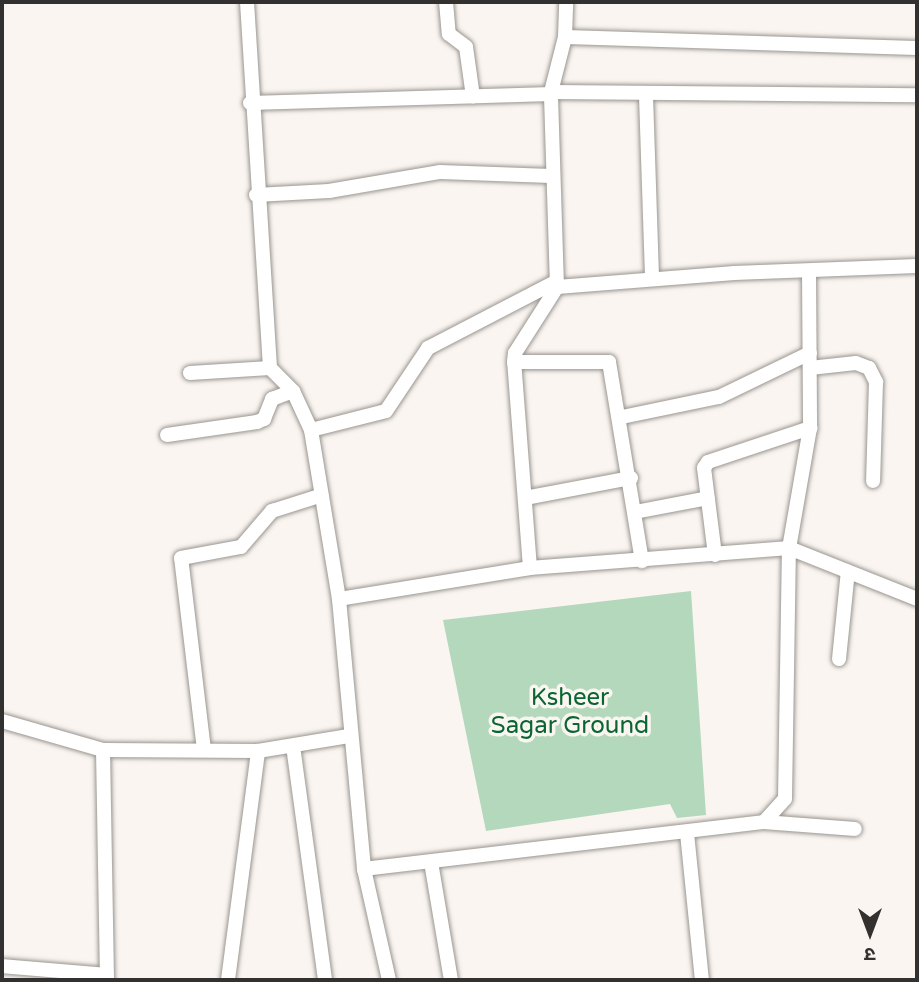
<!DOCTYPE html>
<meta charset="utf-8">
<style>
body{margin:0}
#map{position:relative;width:919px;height:982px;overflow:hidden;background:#faf5f0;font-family:"Varela Round","Noto Sans Devanagari",sans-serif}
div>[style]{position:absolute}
.green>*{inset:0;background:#b4d8bc}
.roads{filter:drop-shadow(0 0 2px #999590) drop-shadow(0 0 2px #999590)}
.minor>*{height:14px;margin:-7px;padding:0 7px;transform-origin:7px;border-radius:7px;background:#fff}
span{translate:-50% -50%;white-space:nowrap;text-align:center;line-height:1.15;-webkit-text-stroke:7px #faf5f0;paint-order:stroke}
.park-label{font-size:24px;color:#096532}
.frame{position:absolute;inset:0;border:4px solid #33312f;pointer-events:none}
.north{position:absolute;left:835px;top:898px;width:70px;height:70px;-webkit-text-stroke:5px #faf5f0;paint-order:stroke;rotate:180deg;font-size:19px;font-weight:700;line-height:28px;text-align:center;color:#33312f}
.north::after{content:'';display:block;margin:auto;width:24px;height:32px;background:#33312f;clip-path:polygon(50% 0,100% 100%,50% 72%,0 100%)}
</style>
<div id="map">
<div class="green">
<div style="clip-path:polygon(691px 591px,706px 815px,677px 818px,670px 804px,486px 831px,443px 620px)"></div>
</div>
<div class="roads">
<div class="minor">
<div style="left:247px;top:2px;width:367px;rotate:86.4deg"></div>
<div style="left:270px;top:368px;width:33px;rotate:45deg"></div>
<div style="left:293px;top:391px;width:43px;rotate:65.2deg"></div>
<div style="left:311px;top:430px;width:171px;rotate:80.6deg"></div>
<div style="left:339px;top:599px;width:271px;rotate:84.7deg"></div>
<div style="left:364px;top:869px;width:114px;rotate:77.3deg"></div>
<div style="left:446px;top:2px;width:32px;rotate:85deg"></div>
<div style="left:449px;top:34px;width:21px;rotate:37deg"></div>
<div style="left:466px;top:47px;width:50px;rotate:82deg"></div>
<div style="left:565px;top:37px;width:352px;rotate:1.8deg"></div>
<div style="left:551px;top:92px;width:366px;rotate:0.5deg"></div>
<div style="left:646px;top:96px;width:183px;rotate:88.1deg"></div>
<div style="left:250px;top:103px;width:302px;rotate:-1.7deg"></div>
<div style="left:256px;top:195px;width:73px;rotate:-3.1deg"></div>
<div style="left:329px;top:191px;width:113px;rotate:-9.7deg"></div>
<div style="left:440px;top:172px;width:111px;rotate:2.1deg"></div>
<div style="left:809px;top:272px;width:156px;rotate:89.6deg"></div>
<div style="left:810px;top:428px;width:122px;rotate:99.9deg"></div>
<div style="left:789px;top:548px;width:138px;rotate:21.7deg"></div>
<div style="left:557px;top:287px;width:178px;rotate:-4.5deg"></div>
<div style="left:734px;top:273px;width:183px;rotate:-2.2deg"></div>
<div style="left:514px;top:362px;width:95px"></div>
<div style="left:609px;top:362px;width:202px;rotate:80.6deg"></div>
<div style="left:810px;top:368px;width:46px;rotate:-6.2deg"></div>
<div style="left:856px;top:363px;width:14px;rotate:21deg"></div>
<div style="left:869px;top:368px;width:16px;rotate:63deg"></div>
<div style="left:876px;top:382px;width:99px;rotate:91.7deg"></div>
<div style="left:190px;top:373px;width:80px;rotate:-3.6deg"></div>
<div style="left:622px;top:417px;width:99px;rotate:-11.7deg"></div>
<div style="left:719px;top:397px;width:101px;rotate:-25.8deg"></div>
<div style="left:311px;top:430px;width:77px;rotate:-14.2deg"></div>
<div style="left:386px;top:411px;width:76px;rotate:-56.3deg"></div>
<div style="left:428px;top:348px;width:145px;rotate:-27.4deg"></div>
<div style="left:167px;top:435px;width:91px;rotate:-8.2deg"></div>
<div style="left:257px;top:422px;width:8px;rotate:-23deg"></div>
<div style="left:264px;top:419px;width:22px;rotate:-68deg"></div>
<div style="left:272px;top:399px;width:22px;rotate:-21deg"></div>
<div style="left:525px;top:498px;width:108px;rotate:-10.7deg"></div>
<div style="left:635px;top:512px;width:74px;rotate:-10.9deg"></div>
<div style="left:715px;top:555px;width:88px;rotate:-97.2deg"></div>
<div style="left:704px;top:468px;width:7px;rotate:-56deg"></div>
<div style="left:708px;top:462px;width:108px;rotate:-18.4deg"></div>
<div style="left:339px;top:599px;width:193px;rotate:-9.2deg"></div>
<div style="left:530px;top:568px;width:207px;rotate:-94.4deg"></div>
<div style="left:514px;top:362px;width:9px;rotate:-84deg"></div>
<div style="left:515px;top:353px;width:78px;rotate:-57.5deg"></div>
<div style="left:557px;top:287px;width:195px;rotate:-91.8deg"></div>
<div style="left:551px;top:92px;width:57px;rotate:-75.7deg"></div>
<div style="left:565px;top:37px;width:35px;rotate:-88deg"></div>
<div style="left:839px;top:659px;width:88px;rotate:-84.2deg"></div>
<div style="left:2px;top:721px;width:105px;rotate:16deg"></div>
<div style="left:103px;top:750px;width:155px;rotate:0.4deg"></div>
<div style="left:258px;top:751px;width:92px;rotate:-9.4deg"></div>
<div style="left:293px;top:746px;width:236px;rotate:82.2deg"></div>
<div style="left:103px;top:750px;width:230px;rotate:89deg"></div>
<div style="left:204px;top:750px;width:193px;rotate:-96.8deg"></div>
<div style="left:181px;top:558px;width:61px;rotate:-10.4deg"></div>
<div style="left:241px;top:547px;width:48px;rotate:-49.3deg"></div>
<div style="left:272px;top:511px;width:52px;rotate:-17.7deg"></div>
<div style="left:764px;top:822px;width:91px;rotate:4.4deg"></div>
<div style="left:687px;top:833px;width:148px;rotate:84.2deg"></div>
<div style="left:431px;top:862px;width:120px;rotate:80.4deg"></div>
<div style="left:364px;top:869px;width:403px;rotate:-6.7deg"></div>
<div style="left:764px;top:822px;width:31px;rotate:-48deg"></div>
<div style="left:785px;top:799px;width:251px;rotate:-89.1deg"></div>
<div style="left:789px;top:548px;width:260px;rotate:175.6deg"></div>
<div style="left:2px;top:966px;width:105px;rotate:4.9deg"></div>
<div style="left:228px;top:980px;width:231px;rotate:-82.5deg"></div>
</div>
</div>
<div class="park-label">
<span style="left:570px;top:712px">Ksheer<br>Sagar Ground</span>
</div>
<div class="frame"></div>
<div class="north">उ</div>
</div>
